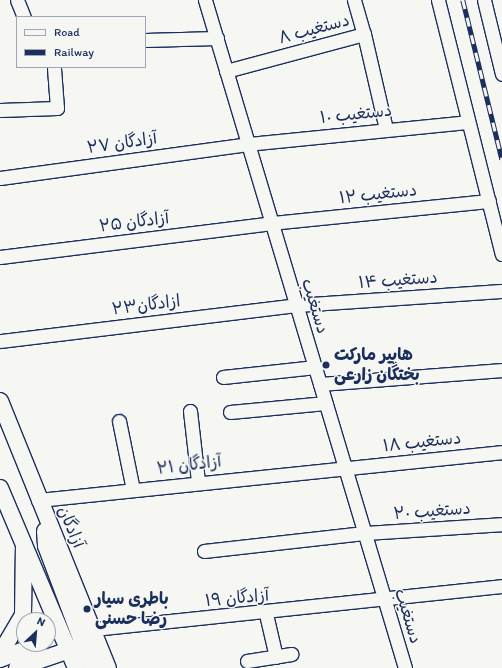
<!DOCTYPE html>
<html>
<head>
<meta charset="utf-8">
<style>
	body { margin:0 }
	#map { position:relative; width:502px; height:668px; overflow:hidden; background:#f6f6f2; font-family:Itim,"Playpen Sans Arabic",sans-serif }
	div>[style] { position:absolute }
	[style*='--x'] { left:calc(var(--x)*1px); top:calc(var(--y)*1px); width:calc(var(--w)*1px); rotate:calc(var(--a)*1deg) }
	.roads { filter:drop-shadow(1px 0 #1b2f5e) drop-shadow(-1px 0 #1b2f5e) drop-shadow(0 1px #1b2f5e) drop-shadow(0 -1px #1b2f5e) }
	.minor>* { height:13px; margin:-6.5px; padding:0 6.5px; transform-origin:6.5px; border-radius:6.5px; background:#f6f6f2 }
	.major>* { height:16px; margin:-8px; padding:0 8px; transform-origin:8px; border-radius:8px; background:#f6f6f2 }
	.rail>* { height:4.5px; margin-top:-2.25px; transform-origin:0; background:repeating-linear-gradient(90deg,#f6f6f2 0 9px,#1b2f5e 0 18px); box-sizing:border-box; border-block:1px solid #1b2f5e }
	.dots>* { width:11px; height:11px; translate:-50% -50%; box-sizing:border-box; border:2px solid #f6f6f2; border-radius:50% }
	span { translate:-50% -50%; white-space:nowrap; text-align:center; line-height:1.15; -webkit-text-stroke:3px #f6f6f2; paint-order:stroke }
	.street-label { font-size:17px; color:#1b2f5e }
	.poi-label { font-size:17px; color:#1b2f5e; font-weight:700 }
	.left { translate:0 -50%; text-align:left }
	.legend { position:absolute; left:16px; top:16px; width:130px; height:52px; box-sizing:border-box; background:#f6f6f2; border:1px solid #9ea6b7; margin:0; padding:5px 7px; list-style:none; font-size:12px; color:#1b2f5e }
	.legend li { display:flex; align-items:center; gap:8px; height:20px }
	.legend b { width:20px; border:1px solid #9ea6b7 }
	.north { position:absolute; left:16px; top:612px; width:40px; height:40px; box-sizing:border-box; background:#f6f6f2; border:1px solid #9ea6b7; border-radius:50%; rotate:26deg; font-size:11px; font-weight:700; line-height:16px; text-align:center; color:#1b2f5e }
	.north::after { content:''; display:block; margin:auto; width:14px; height:18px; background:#1b2f5e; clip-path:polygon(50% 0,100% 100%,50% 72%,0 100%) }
</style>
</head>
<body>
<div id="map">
	<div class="roads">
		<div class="minor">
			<i style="--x:17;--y:0;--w:18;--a:68"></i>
			<i style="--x:205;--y:0;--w:697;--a:73.33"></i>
			<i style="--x:354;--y:0;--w:35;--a:74"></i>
			<i style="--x:438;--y:0;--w:262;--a:75.9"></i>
			<i style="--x:484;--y:0;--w:76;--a:76.3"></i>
			<i style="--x:145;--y:40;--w:72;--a:-1.6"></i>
			<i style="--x:226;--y:71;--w:143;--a:-15"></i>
			<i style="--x:364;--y:34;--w:98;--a:77"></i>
			<i style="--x:0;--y:110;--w:57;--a:-2"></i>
			<i style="--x:57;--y:108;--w:40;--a:-94.3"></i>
			<i style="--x:0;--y:178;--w:250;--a:-7.8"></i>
			<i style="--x:248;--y:144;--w:221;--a:-5.7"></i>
			<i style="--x:0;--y:257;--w:274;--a:-7.1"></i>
			<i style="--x:272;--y:223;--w:218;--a:-5.8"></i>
			<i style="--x:0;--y:341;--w:298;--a:-6.9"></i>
			<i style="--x:296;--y:305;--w:206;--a:-3.9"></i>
			<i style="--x:223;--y:377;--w:93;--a:-6.2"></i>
			<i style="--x:320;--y:384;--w:183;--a:-4.4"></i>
			<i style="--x:190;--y:411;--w:70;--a:83.5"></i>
			<i style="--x:230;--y:412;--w:96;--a:-5.4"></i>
			<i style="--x:119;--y:421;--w:70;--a:78.5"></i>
			<i style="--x:38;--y:500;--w:466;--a:-5.9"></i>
			<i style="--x:204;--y:551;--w:161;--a:-6.4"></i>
			<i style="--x:364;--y:533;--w:138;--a:-3.7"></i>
			<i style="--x:266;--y:614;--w:44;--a:76.9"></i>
			<i style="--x:93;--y:629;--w:411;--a:-6"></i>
			<i style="--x:247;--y:661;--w:45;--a:-9"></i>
		</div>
		<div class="major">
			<i style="--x:0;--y:401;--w:288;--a:68"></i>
			<i style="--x:0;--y:488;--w:195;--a:67.1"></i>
			<i style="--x:45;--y:531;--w:15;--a:86"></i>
			<i style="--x:46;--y:546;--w:130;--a:69.3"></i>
			<i style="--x:0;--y:654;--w:45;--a:-59.5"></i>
			<i style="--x:23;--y:615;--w:70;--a:-89.2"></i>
			<i style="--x:0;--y:659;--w:43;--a:-20.6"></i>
			<i style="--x:17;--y:668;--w:65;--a:-19"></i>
		</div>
	</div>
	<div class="rail">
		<i style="--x:463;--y:0;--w:164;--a:76.2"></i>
	</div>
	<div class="dots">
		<i style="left:326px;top:365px;background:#1b2f5e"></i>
		<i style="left:87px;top:609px;background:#1b2f5e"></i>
	</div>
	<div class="street-label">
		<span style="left:314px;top:29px;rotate:-15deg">دستغیب ۸</span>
		<span style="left:356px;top:114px;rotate:-6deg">دستغیب ۱۰</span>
		<span style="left:122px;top:143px;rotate:-8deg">۲۷ آزادگان</span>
		<span style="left:378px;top:194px;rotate:-6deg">دستغیب ۱۲</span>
		<span style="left:134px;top:222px;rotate:-7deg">۲۵ آزادگان</span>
		<span style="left:398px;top:280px;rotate:-4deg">دستغیب ۱۴</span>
		<span style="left:146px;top:305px;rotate:-7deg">۲۳ازادگان</span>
		<span style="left:315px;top:306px;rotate:73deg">دستغیب</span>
		<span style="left:422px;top:442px;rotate:-6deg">دستغیب ۱۸</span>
		<span style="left:189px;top:465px;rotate:-7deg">۲۱ آزادگان</span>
		<span style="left:432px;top:511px;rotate:-4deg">دستغیب ۲۰</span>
		<span style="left:71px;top:527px;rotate:67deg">آزادگان</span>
		<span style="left:237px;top:598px;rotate:-5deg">۱۹ آزادگان</span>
		<span style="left:408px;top:616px;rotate:73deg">دستغیب</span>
	</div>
	<div class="poi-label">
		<span class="left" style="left:334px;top:365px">هاپیر مارکت<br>بختگان زارعی</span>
		<span class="left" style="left:95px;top:609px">باطری سیار<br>رضا حسنی</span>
	</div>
	<ul class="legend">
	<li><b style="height:5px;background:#f6f6f2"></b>Road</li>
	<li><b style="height:5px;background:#1b2f5e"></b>Railway</li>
	</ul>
	<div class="north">N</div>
</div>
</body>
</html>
